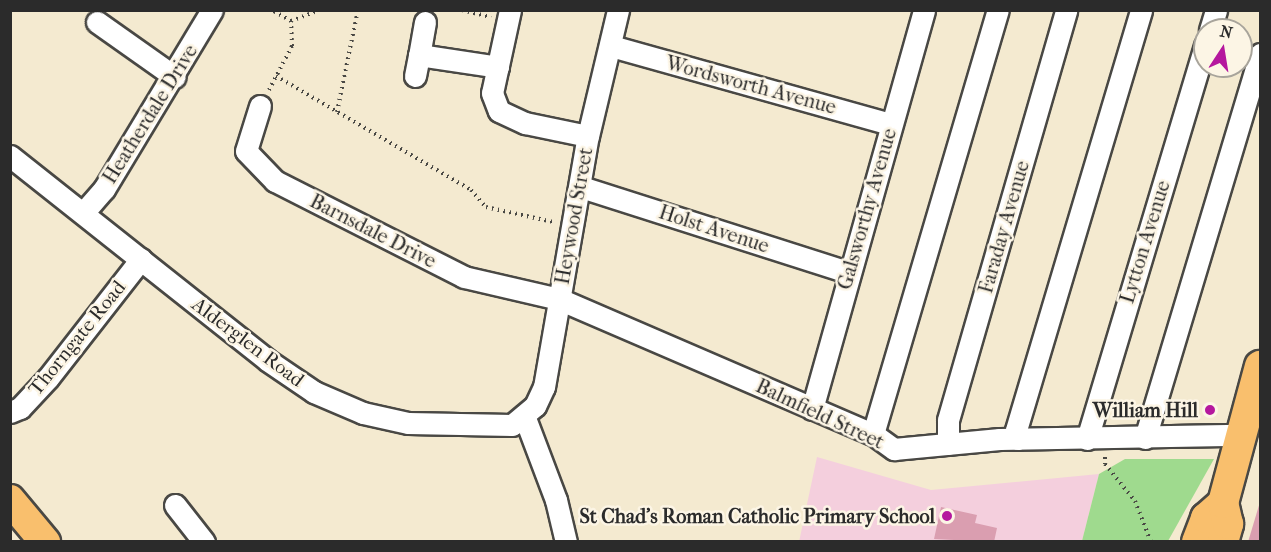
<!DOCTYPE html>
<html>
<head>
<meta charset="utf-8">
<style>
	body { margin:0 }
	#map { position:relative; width:1271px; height:552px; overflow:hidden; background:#f4ead0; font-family:"IM FELL French Canon",serif }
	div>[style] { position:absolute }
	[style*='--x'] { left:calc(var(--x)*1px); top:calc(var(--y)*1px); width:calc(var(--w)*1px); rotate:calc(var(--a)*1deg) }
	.built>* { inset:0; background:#f4cfdd }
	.green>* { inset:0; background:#9fda8e }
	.building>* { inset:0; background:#da9eb0 }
	.path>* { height:4px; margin-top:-2px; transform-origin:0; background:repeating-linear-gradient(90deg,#494844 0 1.5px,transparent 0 6px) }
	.roads { filter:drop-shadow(2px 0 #494844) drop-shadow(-2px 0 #494844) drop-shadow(0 2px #494844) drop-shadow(0 -2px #494844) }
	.minor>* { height:21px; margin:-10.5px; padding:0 10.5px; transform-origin:10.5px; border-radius:10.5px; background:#fff }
	.highway>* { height:30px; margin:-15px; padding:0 15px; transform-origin:15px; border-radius:15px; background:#f9bf6d }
	.dots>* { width:16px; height:16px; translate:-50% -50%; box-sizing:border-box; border:3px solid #fcf5e5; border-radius:50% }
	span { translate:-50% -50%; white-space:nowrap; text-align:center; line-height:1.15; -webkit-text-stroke:5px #fcf5e5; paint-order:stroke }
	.street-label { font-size:20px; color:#2b2b2b }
	.poi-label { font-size:20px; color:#2b2b2b; font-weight:700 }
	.right { translate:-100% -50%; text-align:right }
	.frame { position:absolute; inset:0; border:12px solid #2b2b2b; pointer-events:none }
	.north { position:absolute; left:1193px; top:18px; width:60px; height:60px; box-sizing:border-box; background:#fcf5e5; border:2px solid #a8a49b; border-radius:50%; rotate:12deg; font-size:16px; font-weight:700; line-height:24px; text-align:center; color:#2b2b2b }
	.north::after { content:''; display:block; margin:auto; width:21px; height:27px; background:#b5179e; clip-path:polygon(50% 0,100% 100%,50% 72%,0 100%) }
</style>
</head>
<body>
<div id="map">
	<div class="built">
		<i style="clip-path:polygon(817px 457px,931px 490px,1099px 474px,1082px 541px,799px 542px)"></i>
	</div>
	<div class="green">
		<i style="clip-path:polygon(1125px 459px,1214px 459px,1168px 541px,1082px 541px,1099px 474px)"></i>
	</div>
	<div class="building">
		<i style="clip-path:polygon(1260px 502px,1260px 542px,1248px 542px)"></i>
		<i style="clip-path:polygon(941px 507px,977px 515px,975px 523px,997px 528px,994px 542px,934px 539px)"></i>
	</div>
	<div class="path">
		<i style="--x:462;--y:10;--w:30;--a:14"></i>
		<i style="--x:291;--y:21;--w:31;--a:-21"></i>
		<i style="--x:276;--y:76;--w:226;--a:30.3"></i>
		<i style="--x:471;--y:190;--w:23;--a:49"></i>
		<i style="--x:486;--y:207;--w:69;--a:12.6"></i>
		<i style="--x:269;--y:90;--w:50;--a:-62.4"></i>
		<i style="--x:292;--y:46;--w:25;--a:-92"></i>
		<i style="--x:291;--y:21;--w:22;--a:-150"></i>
		<i style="--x:337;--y:112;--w:104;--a:-78.4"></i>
		<i style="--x:1105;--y:457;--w:7;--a:90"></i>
		<i style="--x:1105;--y:464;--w:48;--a:51"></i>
		<i style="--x:1135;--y:501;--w:44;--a:68.7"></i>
	</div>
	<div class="roads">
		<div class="minor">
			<i style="--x:510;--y:10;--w:85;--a:102.2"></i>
			<i style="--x:492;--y:93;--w:19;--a:69"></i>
			<i style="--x:499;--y:111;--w:29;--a:25"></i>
			<i style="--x:525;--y:123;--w:64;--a:11.7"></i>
			<i style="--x:97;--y:22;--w:95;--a:35.2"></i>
			<i style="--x:425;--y:22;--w:34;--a:100"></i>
			<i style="--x:419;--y:55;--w:80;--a:8.6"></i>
			<i style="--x:1210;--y:30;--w:21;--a:-73"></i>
			<i style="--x:611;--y:46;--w:291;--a:15.6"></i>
			<i style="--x:415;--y:76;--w:21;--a:-79"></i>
			<i style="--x:260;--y:106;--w:47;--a:107.3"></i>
			<i style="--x:246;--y:151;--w:42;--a:46"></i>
			<i style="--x:275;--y:181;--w:212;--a:26.9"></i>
			<i style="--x:464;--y:277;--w:98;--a:13"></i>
			<i style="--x:559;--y:299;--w:342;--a:23.3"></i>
			<i style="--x:873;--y:434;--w:26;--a:36"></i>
			<i style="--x:894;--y:449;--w:106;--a:-5.4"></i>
			<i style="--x:1000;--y:439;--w:241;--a:-1"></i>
			<i style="--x:10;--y:156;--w:328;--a:38.4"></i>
			<i style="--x:267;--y:360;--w:57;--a:34.2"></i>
			<i style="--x:314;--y:392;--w:53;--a:23.2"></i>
			<i style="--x:363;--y:413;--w:46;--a:12.5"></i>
			<i style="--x:408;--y:423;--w:104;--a:1.1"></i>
			<i style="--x:512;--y:425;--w:30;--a:-40"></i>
			<i style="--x:535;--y:406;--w:21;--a:-65"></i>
			<i style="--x:544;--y:387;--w:255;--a:-80.1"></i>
			<i style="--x:588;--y:136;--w:130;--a:-76.6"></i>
			<i style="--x:581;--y:187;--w:280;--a:17.7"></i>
			<i style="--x:83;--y:213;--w:32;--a:-49"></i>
			<i style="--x:104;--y:189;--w:209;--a:-58.9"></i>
			<i style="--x:812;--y:409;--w:414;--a:-74.3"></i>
			<i style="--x:10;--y:412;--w:11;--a:-22"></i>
			<i style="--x:20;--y:408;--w:41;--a:-47"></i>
			<i style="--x:48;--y:378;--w:151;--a:-52"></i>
			<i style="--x:525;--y:418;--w:88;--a:69.3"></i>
			<i style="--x:556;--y:500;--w:43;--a:76.6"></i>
			<i style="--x:873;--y:434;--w:442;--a:-73.6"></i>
			<i style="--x:1145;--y:438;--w:401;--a:-73.3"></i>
			<i style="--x:1018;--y:439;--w:9;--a:-103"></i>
			<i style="--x:1016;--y:430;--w:438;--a:-73.4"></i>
			<i style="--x:1087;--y:439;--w:411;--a:-73.3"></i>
			<i style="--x:948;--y:444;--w:24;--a:-90"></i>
			<i style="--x:948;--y:420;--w:427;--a:-73.9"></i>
			<i style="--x:175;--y:505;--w:47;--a:51.9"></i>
		</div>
		<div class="highway">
			<i style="--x:10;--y:500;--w:55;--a:50.2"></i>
			<i style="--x:1197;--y:542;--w:26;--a:-69"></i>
			<i style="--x:1206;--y:518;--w:23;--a:-41"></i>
			<i style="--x:1223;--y:542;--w:19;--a:-74"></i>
			<i style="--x:1228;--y:524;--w:22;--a:-103"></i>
			<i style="--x:1223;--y:503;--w:142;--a:-74.9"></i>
		</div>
	</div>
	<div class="dots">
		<i style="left:1210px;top:410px;background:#b5179e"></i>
		<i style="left:947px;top:516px;background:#b5179e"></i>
	</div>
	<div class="street-label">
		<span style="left:751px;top:85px;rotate:15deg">Wordsworth Avenue</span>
		<span style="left:150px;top:114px;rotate:-58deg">Heatherdale Drive</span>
		<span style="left:867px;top:209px;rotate:-74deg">Galsworthy Avenue</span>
		<span style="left:574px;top:216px;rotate:-80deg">Heywood Street</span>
		<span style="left:1004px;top:227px;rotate:-74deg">Faraday Avenue</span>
		<span style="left:714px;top:229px;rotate:18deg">Holst Avenue</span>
		<span style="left:373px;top:231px;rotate:27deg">Barnsdale Drive</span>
		<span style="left:1145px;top:242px;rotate:-73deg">Lytton Avenue</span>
		<span style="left:77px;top:338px;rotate:-51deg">Thorngate Road</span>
		<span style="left:248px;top:342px;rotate:37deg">Alderglen Road</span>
		<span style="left:820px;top:414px;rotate:25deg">Balmfield Street</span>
	</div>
	<div class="poi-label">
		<span class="right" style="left:1198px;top:410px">William Hill</span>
		<span class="right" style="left:935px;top:516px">St Chad's Roman Catholic Primary School</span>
	</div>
	<div class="frame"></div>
	<div class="north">N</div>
</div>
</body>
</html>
